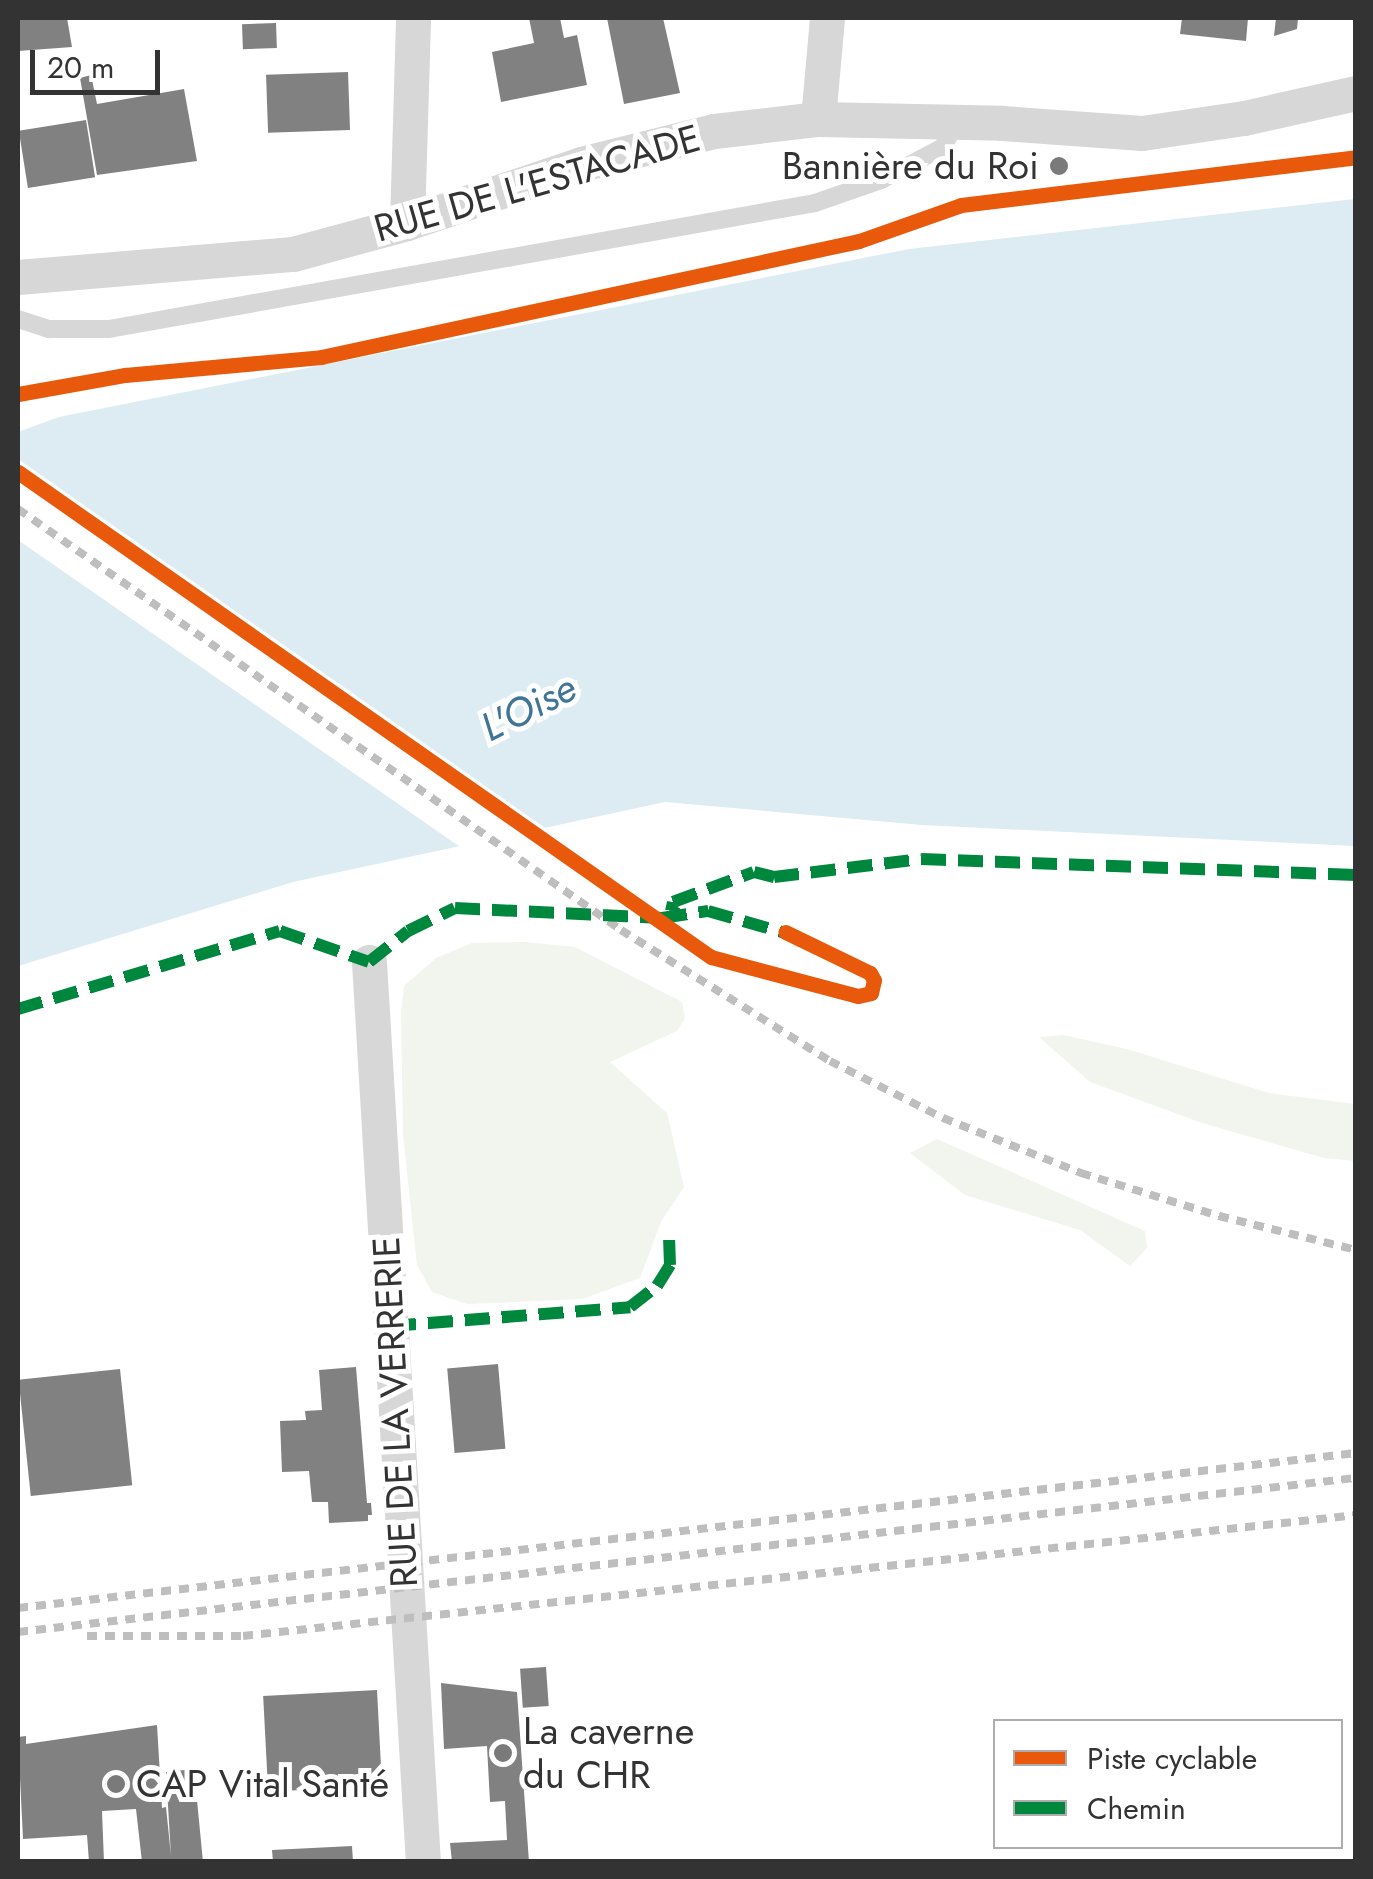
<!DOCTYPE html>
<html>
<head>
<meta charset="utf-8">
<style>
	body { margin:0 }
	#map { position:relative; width:1373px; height:1879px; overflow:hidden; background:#fff; font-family:Jost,sans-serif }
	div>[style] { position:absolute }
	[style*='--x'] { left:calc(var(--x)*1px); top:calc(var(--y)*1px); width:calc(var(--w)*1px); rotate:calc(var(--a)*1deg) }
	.green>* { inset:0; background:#f1f5ed }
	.water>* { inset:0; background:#ddebf3 }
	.pier>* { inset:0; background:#fff }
	.building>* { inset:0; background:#818181; transform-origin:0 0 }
	.lane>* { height:18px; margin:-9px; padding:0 9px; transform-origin:9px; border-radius:9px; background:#d7d7d7 }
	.street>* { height:35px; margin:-17.5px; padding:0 17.5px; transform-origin:17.5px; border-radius:17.5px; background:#d7d7d7 }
	.rail>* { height:8px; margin-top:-4px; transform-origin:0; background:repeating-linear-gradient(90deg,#bebebe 0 10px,transparent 0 18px) }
	.quiet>* { height:12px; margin-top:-6px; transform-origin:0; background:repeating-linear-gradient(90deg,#00873e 0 25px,transparent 0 37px) }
	.cycleway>* { height:15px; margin:-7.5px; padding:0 7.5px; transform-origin:7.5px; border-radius:7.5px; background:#e8590c }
	.dots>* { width:28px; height:28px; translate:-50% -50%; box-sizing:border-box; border:5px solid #fff; border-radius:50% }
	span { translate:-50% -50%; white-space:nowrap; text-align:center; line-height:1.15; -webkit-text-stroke:10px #fff; paint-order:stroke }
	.poi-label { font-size:38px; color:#333 }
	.right { translate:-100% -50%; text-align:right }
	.left { translate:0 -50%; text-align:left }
	.street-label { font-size:38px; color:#333 }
	.water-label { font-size:40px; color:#3f7597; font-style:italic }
	.frame { position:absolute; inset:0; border:20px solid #333; pointer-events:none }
	.legend { position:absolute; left:993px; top:1719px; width:350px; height:130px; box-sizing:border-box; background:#fff; border:2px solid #adadad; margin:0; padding:12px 18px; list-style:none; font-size:30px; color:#333 }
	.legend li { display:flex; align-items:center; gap:20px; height:50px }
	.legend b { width:50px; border:2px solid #adadad }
	.scale { position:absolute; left:30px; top:50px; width:130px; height:45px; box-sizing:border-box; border:5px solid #333; border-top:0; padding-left:12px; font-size:30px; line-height:35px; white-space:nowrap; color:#333; -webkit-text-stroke:8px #fff; paint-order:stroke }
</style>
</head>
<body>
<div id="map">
	<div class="green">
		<i style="clip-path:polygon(525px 942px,575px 947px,682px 1002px,685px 1018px,677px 1031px,610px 1062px,667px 1113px,684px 1187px,661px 1222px,640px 1278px,582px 1299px,467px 1304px,432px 1292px,417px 1265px,403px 1135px,401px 1012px,404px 986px,436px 958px,472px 943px)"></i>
		<i style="clip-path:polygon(1063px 1035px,1127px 1049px,1269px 1093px,1355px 1104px,1355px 1161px,1324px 1158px,1202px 1123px,1090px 1082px,1039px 1037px)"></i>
		<i style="clip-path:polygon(937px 1139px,1145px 1231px,1147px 1248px,1130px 1266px,1080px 1230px,965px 1195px,910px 1153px)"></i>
	</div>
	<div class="water">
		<i style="clip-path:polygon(1355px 199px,1355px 846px,922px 825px,665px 802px,293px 882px,18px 966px,18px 432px,59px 417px,909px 249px)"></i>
	</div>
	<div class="pier">
		<i style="clip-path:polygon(18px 459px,551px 832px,466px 851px,18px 540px)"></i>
	</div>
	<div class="building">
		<i style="clip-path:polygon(18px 18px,67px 18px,72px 47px,18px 51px)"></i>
		<i style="clip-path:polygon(529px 18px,560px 18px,564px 38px,577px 35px,587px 85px,501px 102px,492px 52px,534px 43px)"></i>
		<i style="clip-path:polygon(607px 18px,663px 18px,680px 93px,624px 104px)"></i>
		<i style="clip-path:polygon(1182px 18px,1248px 18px,1246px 41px,1180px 34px)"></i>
		<i style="clip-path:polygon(1276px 18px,1298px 18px,1297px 29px,1274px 36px)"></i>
		<i style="left:276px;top:23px;width:25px;height:34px;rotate:88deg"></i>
		<i style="left:348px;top:72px;width:58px;height:82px;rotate:88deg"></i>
		<i style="clip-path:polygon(91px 75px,97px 104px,184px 89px,197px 161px,97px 175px,80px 78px)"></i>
		<i style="left:86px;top:120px;width:58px;height:68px;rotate:81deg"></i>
		<i style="left:498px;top:1364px;width:85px;height:51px;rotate:85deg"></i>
		<i style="clip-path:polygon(356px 1367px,367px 1503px,371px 1503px,372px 1515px,368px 1515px,368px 1521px,329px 1523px,328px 1502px,312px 1502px,309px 1471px,282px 1472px,280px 1421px,306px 1420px,305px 1411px,322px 1410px,319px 1370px)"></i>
		<i style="left:120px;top:1369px;width:117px;height:102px;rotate:84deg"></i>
		<i style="left:546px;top:1667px;width:39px;height:26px;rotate:86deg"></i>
		<i style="clip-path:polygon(441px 1683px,517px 1692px,529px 1862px,452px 1862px,450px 1843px,507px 1840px,505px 1801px,490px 1802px,487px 1746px,444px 1749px)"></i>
		<i style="left:377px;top:1690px;width:96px;height:114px;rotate:87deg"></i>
		<i style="clip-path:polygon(157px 1725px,162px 1808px,166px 1807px,171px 1856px,166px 1772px,194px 1769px,203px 1862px,142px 1862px,136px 1809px,102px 1811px,104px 1862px,89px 1862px,87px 1835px,23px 1839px,18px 1737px,26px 1736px,26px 1744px)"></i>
		<i style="clip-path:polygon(352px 1846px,353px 1862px,273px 1862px,272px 1850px)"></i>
	</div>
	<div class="lane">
		<i style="--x:18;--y:319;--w:33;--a:18"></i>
		<i style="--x:49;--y:329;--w:60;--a:0"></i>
		<i style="--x:109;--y:329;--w:717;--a:-10.12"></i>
		<i style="--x:815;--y:203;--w:70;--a:-19.2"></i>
		<i style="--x:881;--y:180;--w:70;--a:-28"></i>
		<i style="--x:943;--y:147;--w:27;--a:-62"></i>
	</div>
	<div class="street">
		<i style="--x:818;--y:119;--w:101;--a:-84.9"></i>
		<i style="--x:407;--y:223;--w:205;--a:-88.3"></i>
		<i style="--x:18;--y:277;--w:276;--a:-4.8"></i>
		<i style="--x:293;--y:254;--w:118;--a:-15.2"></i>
		<i style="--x:407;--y:223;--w:184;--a:-18.7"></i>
		<i style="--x:581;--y:164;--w:137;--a:-13.9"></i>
		<i style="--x:714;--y:131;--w:105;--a:-6.6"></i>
		<i style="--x:818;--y:119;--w:184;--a:1.2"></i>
		<i style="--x:1002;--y:123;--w:140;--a:4.1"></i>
		<i style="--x:1142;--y:133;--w:103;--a:-8.4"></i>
		<i style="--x:1244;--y:118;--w:115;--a:-12.6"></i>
		<i style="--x:369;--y:962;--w:902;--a:86.57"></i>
	</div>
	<div class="rail">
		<i style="--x:18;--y:509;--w:735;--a:34.92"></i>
		<i style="--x:621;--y:930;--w:247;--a:32.1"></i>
		<i style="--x:830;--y:1061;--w:127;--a:26.8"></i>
		<i style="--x:943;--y:1118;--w:149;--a:21.7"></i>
		<i style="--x:1081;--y:1173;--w:145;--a:17.3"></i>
		<i style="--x:1219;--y:1216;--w:141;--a:13.9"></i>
		<i style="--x:18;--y:1608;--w:1347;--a:-6.61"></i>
		<i style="--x:18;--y:1632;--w:1347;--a:-6.57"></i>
		<i style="--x:87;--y:1636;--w:156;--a:0"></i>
		<i style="--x:243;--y:1636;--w:1120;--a:-6.2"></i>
	</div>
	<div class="quiet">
		<i style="--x:678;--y:914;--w:8;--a:-157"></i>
		<i style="--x:671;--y:911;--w:9;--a:-77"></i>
		<i style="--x:673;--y:902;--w:86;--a:-20.3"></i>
		<i style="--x:754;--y:872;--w:21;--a:14"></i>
		<i style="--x:774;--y:877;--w:148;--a:-7"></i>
		<i style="--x:921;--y:859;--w:435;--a:2.1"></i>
		<i style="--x:18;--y:1009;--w:273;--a:-16.6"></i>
		<i style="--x:280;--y:931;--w:94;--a:19.2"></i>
		<i style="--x:369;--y:962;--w:50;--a:-38.5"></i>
		<i style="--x:408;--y:931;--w:52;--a:-26.1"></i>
		<i style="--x:455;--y:908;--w:207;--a:2.8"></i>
		<i style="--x:662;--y:918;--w:47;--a:-8.7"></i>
		<i style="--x:708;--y:911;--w:87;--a:15.9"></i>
		<i style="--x:391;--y:1326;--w:240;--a:-4.5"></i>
		<i style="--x:630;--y:1307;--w:34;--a:-38"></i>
		<i style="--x:657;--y:1286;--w:25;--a:-58"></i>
		<i style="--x:670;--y:1265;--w:26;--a:-92"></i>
	</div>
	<div class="cycleway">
		<i style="--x:18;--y:394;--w:109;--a:-10.1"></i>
		<i style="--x:125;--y:375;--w:197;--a:-5.2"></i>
		<i style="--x:321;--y:357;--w:550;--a:-12.17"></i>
		<i style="--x:859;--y:241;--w:108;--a:-19.4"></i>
		<i style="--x:961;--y:205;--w:398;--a:-6.9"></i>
		<i style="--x:18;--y:472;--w:846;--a:34.99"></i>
		<i style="--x:711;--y:957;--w:152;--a:14.9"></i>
		<i style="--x:858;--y:996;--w:13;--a:-13"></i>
		<i style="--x:871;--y:993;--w:13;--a:-77"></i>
		<i style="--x:874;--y:980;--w:8;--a:-120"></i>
		<i style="--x:870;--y:973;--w:94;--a:-154.2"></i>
	</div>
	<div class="dots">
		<i style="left:1059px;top:166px;background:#7a7a7a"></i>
		<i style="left:503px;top:1753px;background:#7a7a7a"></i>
		<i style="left:116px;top:1784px;background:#7a7a7a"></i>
	</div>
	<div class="poi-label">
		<span class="right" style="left:1039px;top:166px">Bannière du Roi</span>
		<span class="left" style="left:523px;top:1753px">La caverne<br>du CHR</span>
		<span class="left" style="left:136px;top:1784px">CAP Vital Santé</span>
	</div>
	<div class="street-label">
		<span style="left:537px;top:183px;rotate:-16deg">RUE DE L'ESTACADE</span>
		<span style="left:395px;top:1412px;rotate:-93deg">RUE DE LA VERRERIE</span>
	</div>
	<div class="water-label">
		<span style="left:528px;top:707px;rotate:-27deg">L'Oise</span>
	</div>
	<div class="frame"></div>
	<ul class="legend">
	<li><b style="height:12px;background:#e8590c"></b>Piste cyclable</li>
	<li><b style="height:12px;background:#00873e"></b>Chemin</li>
	</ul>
	<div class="scale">20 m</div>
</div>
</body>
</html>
